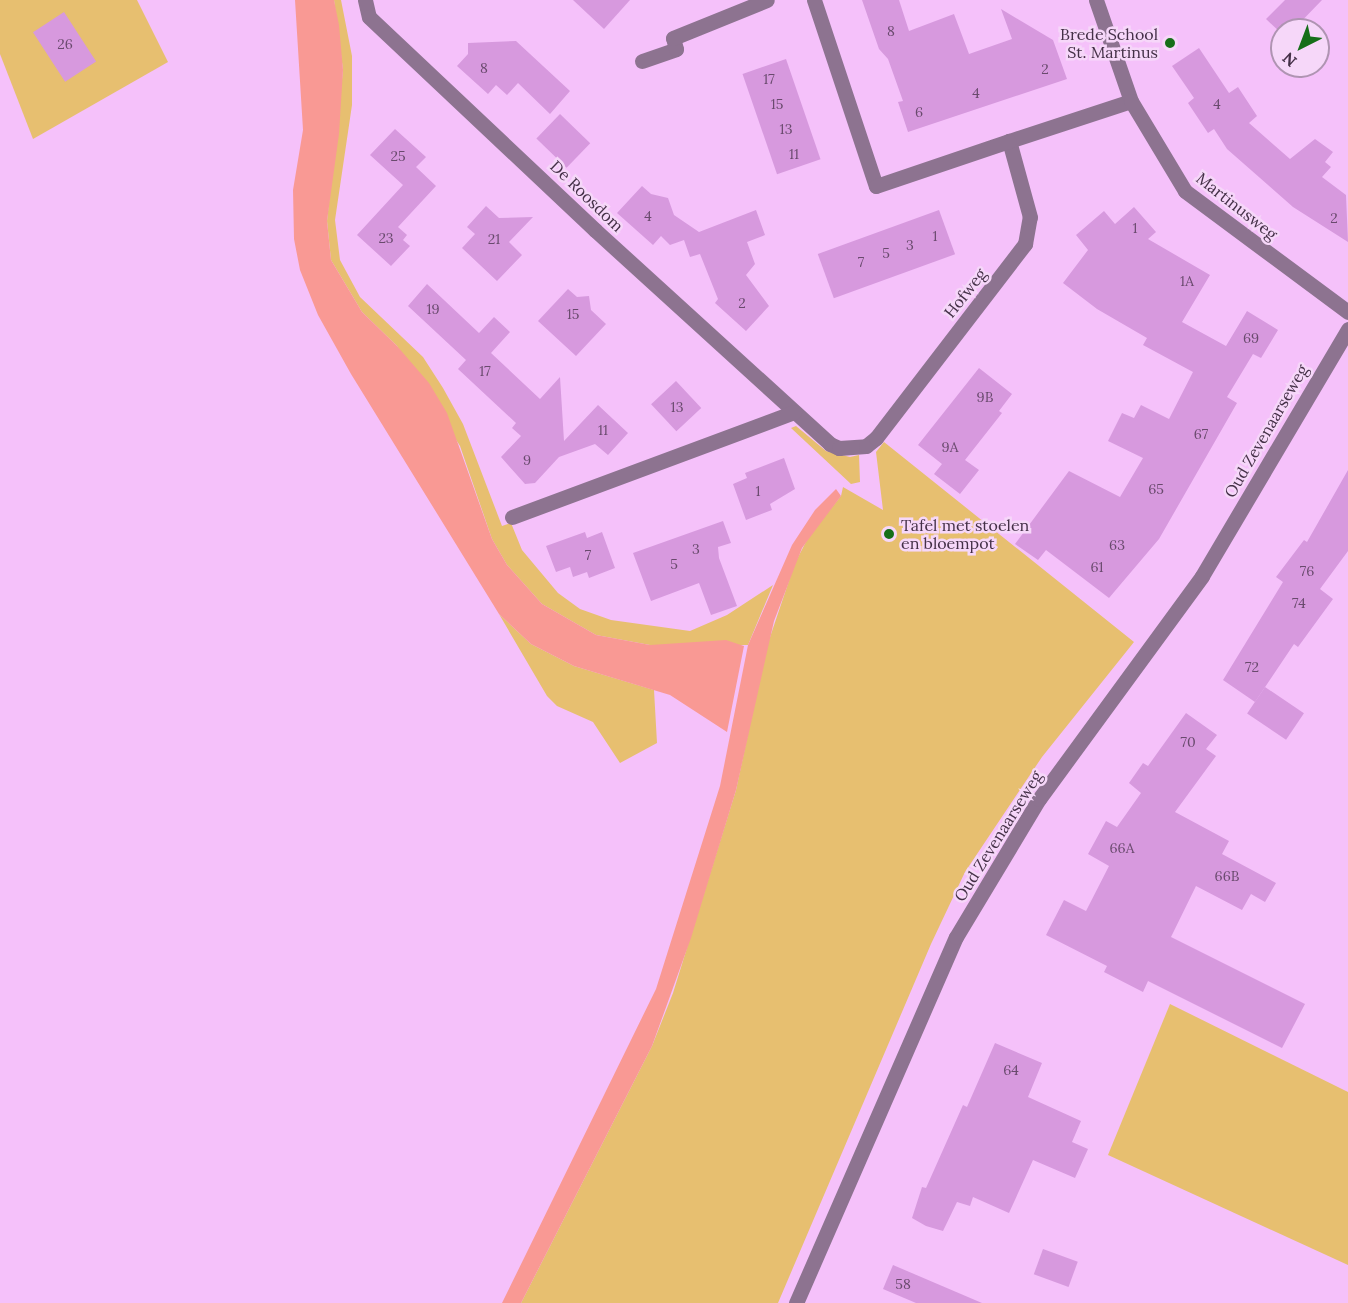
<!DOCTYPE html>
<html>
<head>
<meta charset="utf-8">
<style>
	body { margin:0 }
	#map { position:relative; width:1348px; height:1303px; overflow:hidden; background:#f5c1fa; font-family:Lora,serif }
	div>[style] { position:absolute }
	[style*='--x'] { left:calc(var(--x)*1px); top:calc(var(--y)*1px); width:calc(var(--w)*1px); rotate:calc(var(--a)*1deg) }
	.green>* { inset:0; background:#e7bf70 }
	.water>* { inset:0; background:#f99994 }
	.building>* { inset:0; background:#d799de; transform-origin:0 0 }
	.minor>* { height:15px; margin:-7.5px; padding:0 7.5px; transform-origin:7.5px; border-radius:7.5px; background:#8d7390 }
	.dots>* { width:16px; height:16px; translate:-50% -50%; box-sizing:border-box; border:3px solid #f6d7f9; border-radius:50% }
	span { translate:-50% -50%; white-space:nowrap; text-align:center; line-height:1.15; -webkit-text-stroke:5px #f6d7f9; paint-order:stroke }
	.number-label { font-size:14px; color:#694a6d }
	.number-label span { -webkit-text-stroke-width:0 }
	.poi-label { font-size:16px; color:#443047 }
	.right { translate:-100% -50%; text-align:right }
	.left { translate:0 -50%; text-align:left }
	.street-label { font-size:16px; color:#443047 }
	.north { position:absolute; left:1270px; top:18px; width:60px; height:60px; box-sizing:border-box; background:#f6d7f9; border:2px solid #af94b2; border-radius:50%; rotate:222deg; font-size:16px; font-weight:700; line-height:24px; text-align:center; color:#443047 }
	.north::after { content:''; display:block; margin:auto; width:21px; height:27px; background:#166f19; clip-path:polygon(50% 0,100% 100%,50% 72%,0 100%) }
</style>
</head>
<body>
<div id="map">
	<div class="green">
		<i style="clip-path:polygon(0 0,137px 0,168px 62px,33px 139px,0 54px)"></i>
		<i style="clip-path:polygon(334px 0,341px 0,352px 56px,352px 105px,335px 220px,340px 260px,360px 297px,423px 357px,443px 388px,463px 424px,502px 526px,511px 523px,522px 550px,558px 593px,580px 609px,611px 620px,690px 631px,727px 615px,773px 585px,748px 645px,650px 645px,596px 635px,542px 604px,507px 565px,492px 539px,460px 446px,397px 346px,362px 312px,331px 260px,327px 221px,343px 70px)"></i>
		<i style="clip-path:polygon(796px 426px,826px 451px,850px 457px,859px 455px,860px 482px,851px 484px,791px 428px)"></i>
		<i style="clip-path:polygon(884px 442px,1134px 642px,1042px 757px,965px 872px,931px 944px,778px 1303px,521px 1303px,652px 1046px,673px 993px,736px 790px,766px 649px,795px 563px,810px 534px,841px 496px,843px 487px,883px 510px,876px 452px)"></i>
		<i style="clip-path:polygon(499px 614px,531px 644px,574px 666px,654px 690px,657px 743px,620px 763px,593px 722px,557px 706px,547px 696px)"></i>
		<i style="clip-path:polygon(1170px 1004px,1348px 1092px,1348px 1265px,1108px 1155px)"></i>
	</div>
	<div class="water">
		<i style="clip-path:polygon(295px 0,334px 0,339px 25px,343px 70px,339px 134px,327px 221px,331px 260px,362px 312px,397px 346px,429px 383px,447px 413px,492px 539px,507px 565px,542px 604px,596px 635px,650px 645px,726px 640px,744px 646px,727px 732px,670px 695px,574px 666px,531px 644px,499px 614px,351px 374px,318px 315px,300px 270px,294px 239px,293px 190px,303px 130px)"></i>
		<i style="clip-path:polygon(836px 489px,841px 496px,802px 548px,774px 621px,736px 790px,691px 938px,652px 1046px,521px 1303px,502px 1303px,656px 989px,720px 786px,748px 645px,792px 545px,815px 510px)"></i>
	</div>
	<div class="building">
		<i style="clip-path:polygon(573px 0,630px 0,604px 29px)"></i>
		<i style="clip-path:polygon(862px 0,899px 0,909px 31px,954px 14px,969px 54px,1012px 39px,1001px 9px,1053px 40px,1067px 79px,908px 132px,898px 102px,903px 101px,888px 59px,879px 49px)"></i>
		<i style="clip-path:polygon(1285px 0,1322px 0,1293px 30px,1282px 30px,1282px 34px,1266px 19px)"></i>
		<i style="left:64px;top:12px;width:59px;height:37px;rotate:57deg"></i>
		<i style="clip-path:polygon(516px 41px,570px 91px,550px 114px,518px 83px,507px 95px,496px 85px,488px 94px,457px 66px,468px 54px,468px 43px)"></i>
		<i style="clip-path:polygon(1199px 48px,1229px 93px,1238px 87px,1257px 116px,1249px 123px,1290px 159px,1315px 139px,1333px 152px,1325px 162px,1331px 167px,1322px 177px,1346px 195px,1348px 242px,1293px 207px,1227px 149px,1214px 129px,1208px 133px,1188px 103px,1194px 98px,1172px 66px)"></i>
		<i style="left:786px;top:59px;width:106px;height:46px;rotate:71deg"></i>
		<i style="left:560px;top:114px;width:42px;height:34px;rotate:44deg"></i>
		<i style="clip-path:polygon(395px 129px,426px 157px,416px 167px,436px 186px,398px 227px,407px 235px,403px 240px,410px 246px,391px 266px,357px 235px,403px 185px,370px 155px)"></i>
		<i style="clip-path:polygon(642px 186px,651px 194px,668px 198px,674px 215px,699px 232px,756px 210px,765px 235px,747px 242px,755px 264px,746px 275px,769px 306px,746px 331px,715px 303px,718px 299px,700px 254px,690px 257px,684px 240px,670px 245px,661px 236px,653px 245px,617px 213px)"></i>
		<i style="clip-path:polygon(486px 206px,499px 218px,533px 217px,509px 242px,522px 255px,497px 281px,462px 248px,475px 234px,467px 227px)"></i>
		<i style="clip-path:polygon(1134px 207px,1156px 232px,1148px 239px,1210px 275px,1182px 322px,1226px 346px,1247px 311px,1278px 330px,1261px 358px,1253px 354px,1227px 397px,1237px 403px,1159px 539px,1109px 598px,1046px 550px,1038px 560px,1015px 544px,1069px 471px,1120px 497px,1143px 458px,1108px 441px,1122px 413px,1134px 418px,1141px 405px,1169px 419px,1193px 372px,1143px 345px,1147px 338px,1097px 309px,1063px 283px,1088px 250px,1076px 235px,1104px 211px,1115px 224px)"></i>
		<i style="left:939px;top:210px;width:47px;height:129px;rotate:70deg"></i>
		<i style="clip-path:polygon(427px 284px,479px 333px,494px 317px,510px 332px,491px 353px,540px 399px,560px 377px,564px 441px,598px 405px,628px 433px,608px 455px,595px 444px,559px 457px,535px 483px,525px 484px,501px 457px,521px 436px,512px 428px,516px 423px,458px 369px,466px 360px,408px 306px)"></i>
		<i style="clip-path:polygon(568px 289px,577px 297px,589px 296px,591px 310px,606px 324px,576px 356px,538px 321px)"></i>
		<i style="clip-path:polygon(979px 368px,1012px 394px,999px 411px,1002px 413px,965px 460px,979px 470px,960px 494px,934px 474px,942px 464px,918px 445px)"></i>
		<i style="left:676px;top:381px;width:37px;height:34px;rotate:47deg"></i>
		<i style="clip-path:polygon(784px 458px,795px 489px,770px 504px,772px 510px,746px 520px,733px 484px,747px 478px,745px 473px)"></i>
		<i style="clip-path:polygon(1348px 470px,1348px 551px,1320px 589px,1333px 599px,1298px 647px,1294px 644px,1255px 702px,1223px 680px,1283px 582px,1276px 577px,1304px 540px,1307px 542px)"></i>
		<i style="clip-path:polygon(723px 521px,731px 543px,718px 547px,719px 558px,737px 606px,711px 615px,699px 583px,651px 601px,633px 553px)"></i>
		<i style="clip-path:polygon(585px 532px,587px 538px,602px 532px,615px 568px,589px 578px,587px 572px,573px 577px,570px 567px,556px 572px,546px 546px)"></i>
		<i style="left:1265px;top:687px;width:47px;height:32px;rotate:34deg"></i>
		<i style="clip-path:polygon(1186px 713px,1217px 735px,1206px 749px,1216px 756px,1175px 812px,1229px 841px,1222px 854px,1276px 883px,1265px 902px,1251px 894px,1242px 910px,1196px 886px,1171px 937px,1305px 1004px,1282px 1048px,1148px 981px,1143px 992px,1104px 972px,1107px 966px,1046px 935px,1064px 900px,1086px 911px,1109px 866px,1088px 854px,1106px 821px,1117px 827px,1141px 793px,1129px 783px,1143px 763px,1148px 766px)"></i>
		<i style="clip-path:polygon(995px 1043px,1042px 1063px,1028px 1097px,1081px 1121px,1072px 1142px,1088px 1149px,1075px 1178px,1033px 1160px,1009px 1213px,973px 1197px,970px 1206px,957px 1202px,943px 1231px,926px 1226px,912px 1218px,922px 1187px,926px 1188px,963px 1105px,967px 1107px)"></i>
		<i style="left:1043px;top:1249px;width:37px;height:27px;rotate:20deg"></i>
		<i style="clip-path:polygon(893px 1265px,982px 1303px,916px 1303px,883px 1289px)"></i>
	</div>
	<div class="minor">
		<i style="--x:365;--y:0;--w:17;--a:77"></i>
		<i style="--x:369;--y:17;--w:311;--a:43.3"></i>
		<i style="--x:595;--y:230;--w:318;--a:42.3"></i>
		<i style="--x:830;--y:444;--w:10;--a:24"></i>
		<i style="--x:839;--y:448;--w:27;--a:-4"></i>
		<i style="--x:866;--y:446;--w:13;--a:-39"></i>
		<i style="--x:876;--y:438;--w:245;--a:-52.5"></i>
		<i style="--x:1025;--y:244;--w:27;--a:-80"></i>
		<i style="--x:1030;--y:217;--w:79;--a:-105.4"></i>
		<i style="--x:1009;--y:141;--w:128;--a:-18.2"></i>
		<i style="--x:814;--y:0;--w:196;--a:71.6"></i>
		<i style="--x:876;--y:186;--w:140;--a:-18.7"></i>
		<i style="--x:1096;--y:0;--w:107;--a:70.9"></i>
		<i style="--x:1131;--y:101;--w:105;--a:59"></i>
		<i style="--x:1185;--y:191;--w:203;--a:36.6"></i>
		<i style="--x:642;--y:61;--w:36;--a:-19"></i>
		<i style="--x:676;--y:49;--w:11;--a:-105"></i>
		<i style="--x:673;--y:38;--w:101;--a:-22"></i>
		<i style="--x:512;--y:517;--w:301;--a:-20.4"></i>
		<i style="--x:796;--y:1303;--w:399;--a:-66.4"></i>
		<i style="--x:956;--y:937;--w:161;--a:-59"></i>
		<i style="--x:1039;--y:799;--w:276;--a:-53.8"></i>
		<i style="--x:1202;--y:576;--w:287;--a:-59.4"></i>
	</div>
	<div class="dots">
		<i style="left:1170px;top:43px;background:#166f19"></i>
		<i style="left:889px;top:534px;background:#166f19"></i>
	</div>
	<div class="number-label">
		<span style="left:891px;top:31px">8</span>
		<span style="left:65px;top:44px">26</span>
		<span style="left:484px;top:68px">8</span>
		<span style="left:1045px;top:69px">2</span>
		<span style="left:769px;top:79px">17</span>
		<span style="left:976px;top:93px">4</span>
		<span style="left:777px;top:104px">15</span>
		<span style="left:1217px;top:104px">4</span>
		<span style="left:919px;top:112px">6</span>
		<span style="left:786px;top:129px">13</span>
		<span style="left:794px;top:154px">11</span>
		<span style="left:398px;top:156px">25</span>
		<span style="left:648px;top:216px">4</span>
		<span style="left:1334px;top:218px">2</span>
		<span style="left:1135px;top:228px">1</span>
		<span style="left:935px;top:236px">1</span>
		<span style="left:386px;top:238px">23</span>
		<span style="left:494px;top:239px">21</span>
		<span style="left:910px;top:245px">3</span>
		<span style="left:886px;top:253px">5</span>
		<span style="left:861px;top:262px">7</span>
		<span style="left:1187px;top:281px">1A</span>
		<span style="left:742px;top:303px">2</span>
		<span style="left:433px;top:309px">19</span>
		<span style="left:573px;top:314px">15</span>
		<span style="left:1251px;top:338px">69</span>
		<span style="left:485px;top:371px">17</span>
		<span style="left:985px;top:397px">9B</span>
		<span style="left:677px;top:407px">13</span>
		<span style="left:603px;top:430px">11</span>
		<span style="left:1201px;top:434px">67</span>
		<span style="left:950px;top:447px">9A</span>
		<span style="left:527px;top:460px">9</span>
		<span style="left:1156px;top:489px">65</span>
		<span style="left:758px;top:491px">1</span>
		<span style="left:1117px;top:545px">63</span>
		<span style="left:696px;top:549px">3</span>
		<span style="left:588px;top:555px">7</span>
		<span style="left:674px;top:564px">5</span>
		<span style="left:1097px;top:567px">61</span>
		<span style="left:1307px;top:571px">76</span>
		<span style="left:1299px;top:603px">74</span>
		<span style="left:1252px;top:667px">72</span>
		<span style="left:1188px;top:742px">70</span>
		<span style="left:1122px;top:848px">66A</span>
		<span style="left:1227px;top:876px">66B</span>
		<span style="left:1011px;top:1070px">64</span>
		<span style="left:903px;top:1284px">58</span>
	</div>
	<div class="poi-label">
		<span class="right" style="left:1158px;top:43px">Brede School<br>St. Martinus</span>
		<span class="left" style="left:901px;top:534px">Tafel met stoelen<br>en bloempot</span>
	</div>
	<div class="street-label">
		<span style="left:587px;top:196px;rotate:44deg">De Roosdom</span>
		<span style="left:1237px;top:206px;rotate:38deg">Martinusweg</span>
		<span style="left:965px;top:293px;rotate:-52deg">Hofweg</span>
		<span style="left:1266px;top:431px;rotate:-60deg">Oud Zevenaarseweg</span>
		<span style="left:998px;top:836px;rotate:-58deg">Oud Zevenaarseweg</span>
	</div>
	<div class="north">N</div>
</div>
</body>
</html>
